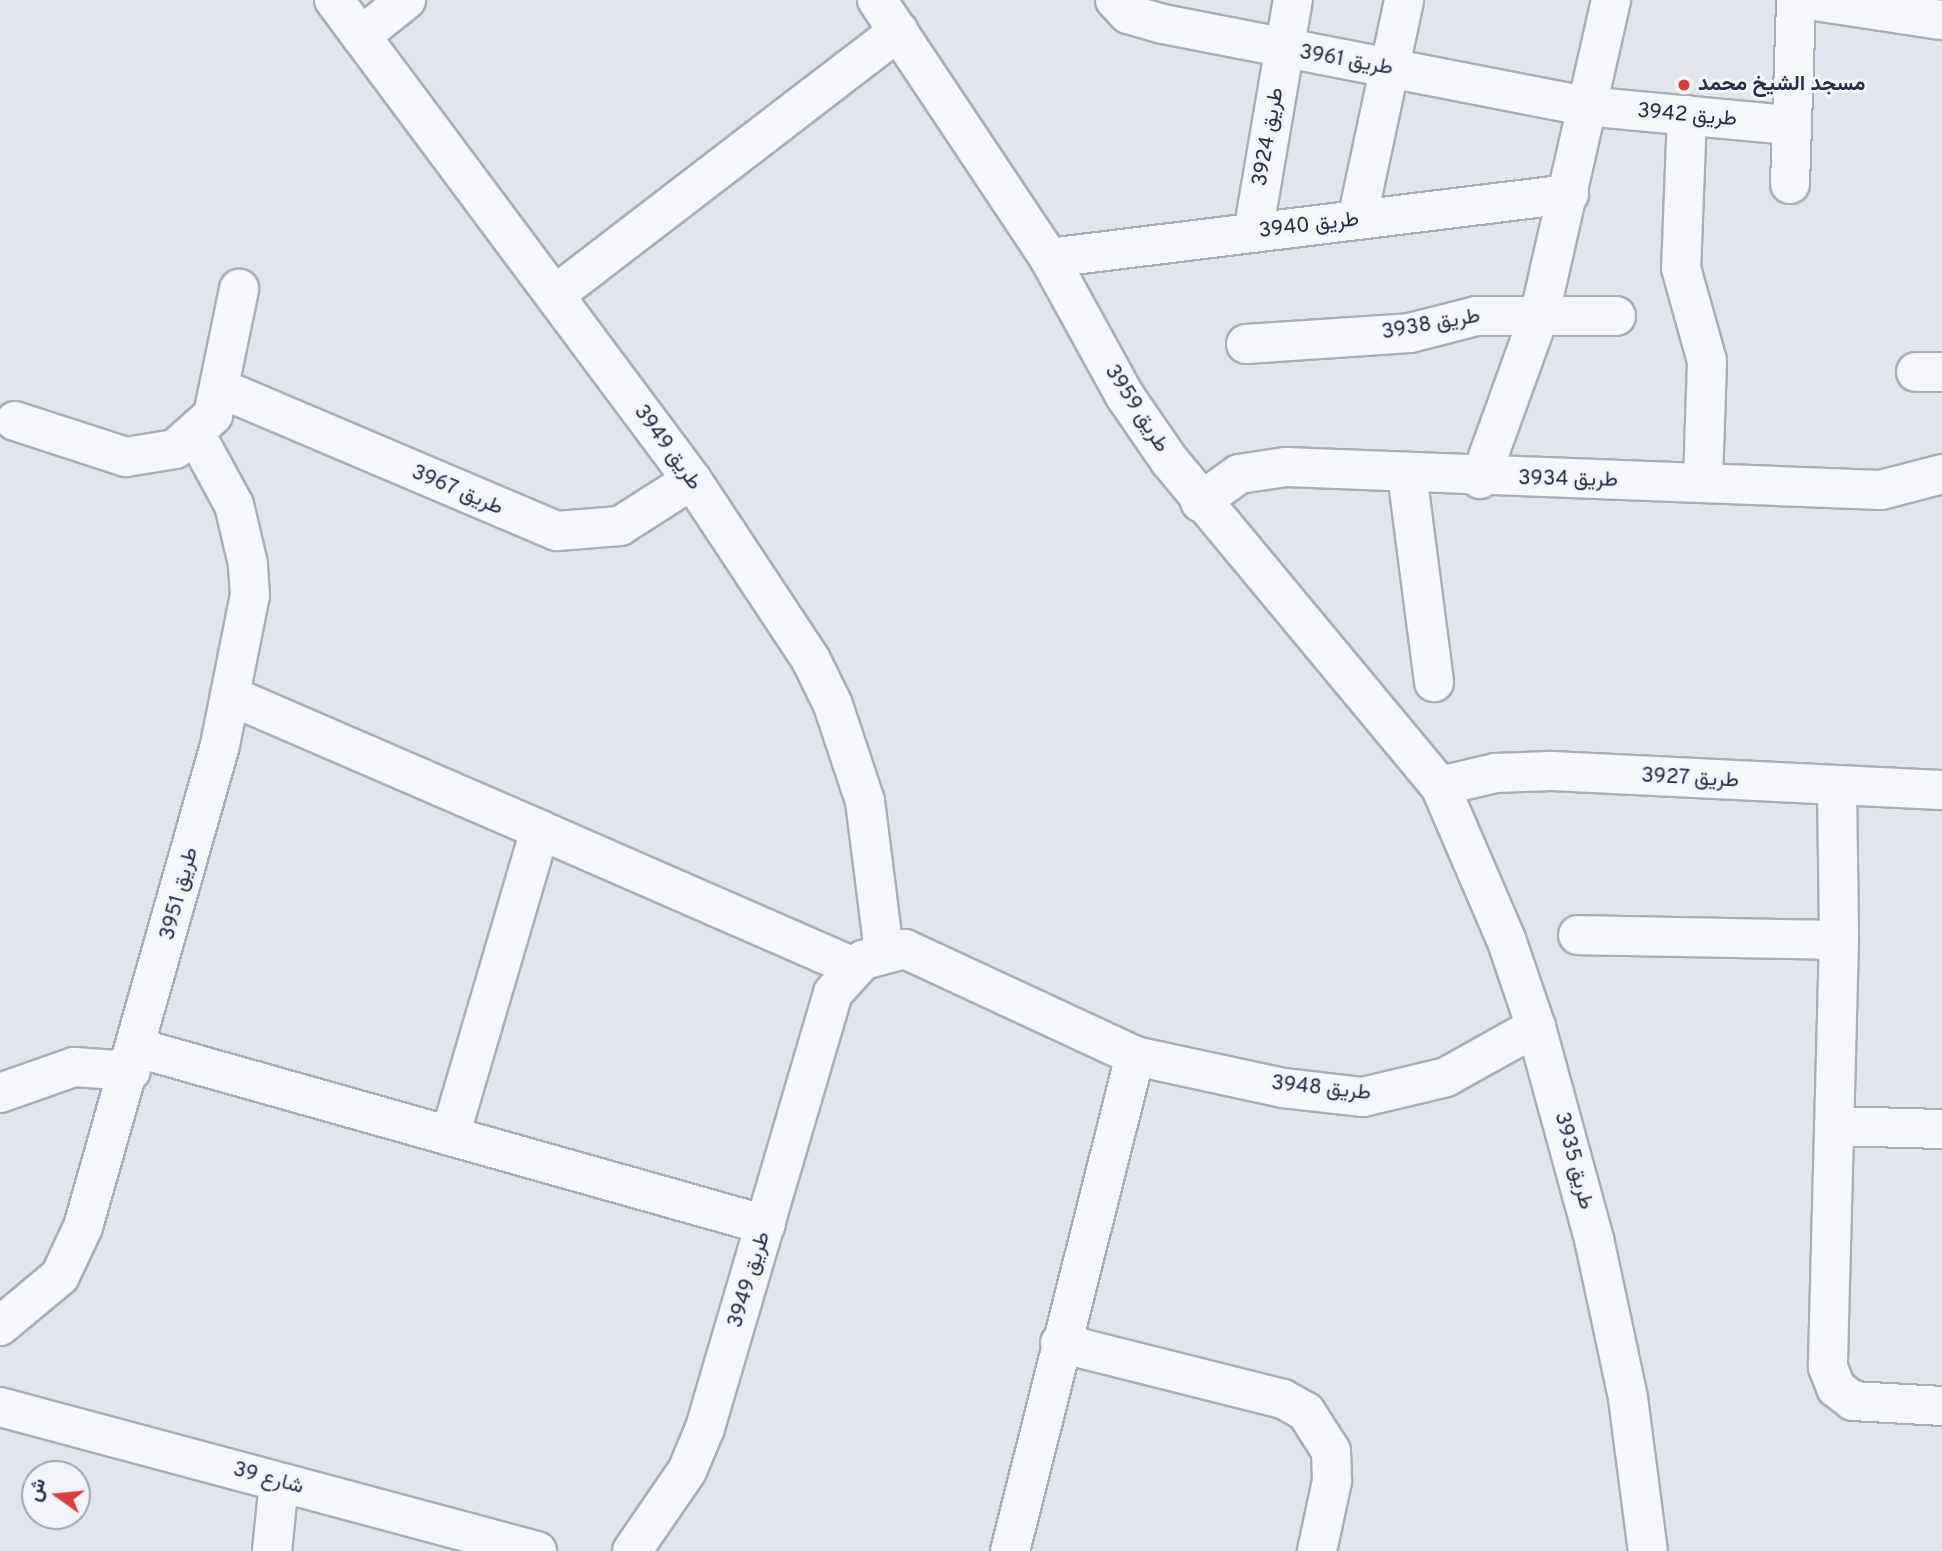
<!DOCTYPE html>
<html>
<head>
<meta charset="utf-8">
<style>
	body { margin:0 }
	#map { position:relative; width:1942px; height:1551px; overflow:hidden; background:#e2e5ec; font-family:Overpass,Vazirmatn,sans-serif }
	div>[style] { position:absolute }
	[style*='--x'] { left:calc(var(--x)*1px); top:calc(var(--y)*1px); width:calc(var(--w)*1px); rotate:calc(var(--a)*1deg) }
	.roads { filter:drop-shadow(2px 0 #aaaeba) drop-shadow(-2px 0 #aaaeba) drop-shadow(0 2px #aaaeba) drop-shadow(0 -2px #aaaeba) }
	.minor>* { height:38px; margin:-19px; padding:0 19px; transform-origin:19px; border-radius:19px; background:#f6f7fa }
	.dots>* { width:19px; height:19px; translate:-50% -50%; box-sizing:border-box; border:4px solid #f3f4f9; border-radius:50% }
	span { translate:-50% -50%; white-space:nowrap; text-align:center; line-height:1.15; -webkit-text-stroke:6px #f3f4f9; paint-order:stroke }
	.street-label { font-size:21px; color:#282e46 }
	.poi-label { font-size:21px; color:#282e46; font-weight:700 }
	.left { translate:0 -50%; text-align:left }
	.north { position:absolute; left:21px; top:1460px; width:70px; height:70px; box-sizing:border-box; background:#f3f4f9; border:2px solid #a2a5b1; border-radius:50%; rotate:285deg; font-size:19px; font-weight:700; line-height:28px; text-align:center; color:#282e46 }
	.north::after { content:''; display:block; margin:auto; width:24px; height:32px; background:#dd3c3c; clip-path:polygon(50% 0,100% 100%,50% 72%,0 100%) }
</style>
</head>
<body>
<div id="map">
	<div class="roads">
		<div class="minor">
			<i style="--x:334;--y:0;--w:599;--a:53.28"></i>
			<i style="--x:692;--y:480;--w:216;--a:56.5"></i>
			<i style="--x:811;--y:660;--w:50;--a:63.9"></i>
			<i style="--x:833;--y:705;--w:101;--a:71.6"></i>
			<i style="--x:865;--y:801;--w:151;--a:82.8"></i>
			<i style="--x:877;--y:0;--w:310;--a:56.3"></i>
			<i style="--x:1049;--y:258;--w:158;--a:61.2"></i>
			<i style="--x:1125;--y:396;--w:78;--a:55.5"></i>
			<i style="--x:1169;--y:460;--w:424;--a:50.3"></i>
			<i style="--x:1440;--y:786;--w:167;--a:66.7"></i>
			<i style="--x:1506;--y:939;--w:93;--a:71.2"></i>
			<i style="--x:1536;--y:1027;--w:220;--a:74.7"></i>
			<i style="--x:1594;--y:1239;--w:163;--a:77.9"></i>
			<i style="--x:1628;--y:1398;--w:154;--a:82.6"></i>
			<i style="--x:1115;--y:0;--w:19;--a:47"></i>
			<i style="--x:1128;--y:14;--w:36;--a:16"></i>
			<i style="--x:1163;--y:24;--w:429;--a:11"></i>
			<i style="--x:1584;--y:106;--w:207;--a:5.3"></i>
			<i style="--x:1809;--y:0;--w:134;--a:8.6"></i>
			<i style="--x:361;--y:36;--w:58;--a:-38.7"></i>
			<i style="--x:1687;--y:115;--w:153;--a:92.2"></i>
			<i style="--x:1681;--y:268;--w:97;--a:74.4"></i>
			<i style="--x:1707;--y:361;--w:122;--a:91.9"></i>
			<i style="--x:1790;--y:184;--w:184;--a:-88.1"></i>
			<i style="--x:1357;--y:220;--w:225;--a:-77.9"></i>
			<i style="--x:1253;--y:233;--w:236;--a:-80.3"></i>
			<i style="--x:1049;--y:258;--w:524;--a:-7.02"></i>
			<i style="--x:556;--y:294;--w:432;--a:-37.5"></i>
			<i style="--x:1246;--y:344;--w:164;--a:-3.8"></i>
			<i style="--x:1410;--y:333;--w:68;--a:-14.4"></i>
			<i style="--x:1476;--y:316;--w:140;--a:0"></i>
			<i style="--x:1916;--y:372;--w:26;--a:0"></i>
			<i style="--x:222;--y:389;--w:364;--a:23"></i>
			<i style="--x:557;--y:531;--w:63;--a:-4.5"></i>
			<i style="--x:620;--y:526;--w:85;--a:-32.6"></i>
			<i style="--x:15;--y:421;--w:117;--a:18"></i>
			<i style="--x:126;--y:457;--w:50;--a:-9.3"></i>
			<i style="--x:175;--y:449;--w:51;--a:-41.8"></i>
			<i style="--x:213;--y:415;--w:129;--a:-78.3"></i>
			<i style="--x:1407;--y:474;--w:210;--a:82.6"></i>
			<i style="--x:1480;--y:479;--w:177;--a:-70.1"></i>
			<i style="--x:1540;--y:313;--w:321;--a:-77.2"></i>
			<i style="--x:1200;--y:502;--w:48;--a:-35.7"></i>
			<i style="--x:1239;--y:474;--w:48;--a:-8.5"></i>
			<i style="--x:1286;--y:467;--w:595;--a:2.21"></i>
			<i style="--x:1881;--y:490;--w:63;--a:-14.7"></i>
			<i style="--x:231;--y:696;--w:337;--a:23.4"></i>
			<i style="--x:540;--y:830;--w:319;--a:106.4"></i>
			<i style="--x:1440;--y:786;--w:57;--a:-13.3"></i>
			<i style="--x:1495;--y:773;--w:56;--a:-2"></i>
			<i style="--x:1551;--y:771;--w:391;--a:2.8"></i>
			<i style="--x:1837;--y:788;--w:152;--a:89.2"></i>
			<i style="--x:1839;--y:940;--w:427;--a:91.5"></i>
			<i style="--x:1828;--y:1367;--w:22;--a:69"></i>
			<i style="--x:1836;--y:1388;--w:21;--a:37"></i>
			<i style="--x:1853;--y:1401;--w:89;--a:3.2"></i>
			<i style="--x:540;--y:830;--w:343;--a:23.6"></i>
			<i style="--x:1578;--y:935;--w:261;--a:1.1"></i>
			<i style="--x:138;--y:1048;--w:652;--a:15.74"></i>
			<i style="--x:0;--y:1093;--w:78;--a:-19.4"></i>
			<i style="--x:74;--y:1067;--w:57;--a:4"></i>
			<i style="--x:1834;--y:1126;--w:108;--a:1.6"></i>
			<i style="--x:0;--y:1326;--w:78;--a:-39.8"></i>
			<i style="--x:60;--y:1276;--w:54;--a:-64.9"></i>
			<i style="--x:83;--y:1227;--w:501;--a:-74.13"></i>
			<i style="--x:220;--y:745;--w:153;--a:-78.7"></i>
			<i style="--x:250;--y:595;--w:31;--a:-94"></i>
			<i style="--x:248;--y:564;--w:61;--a:-103.3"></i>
			<i style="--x:234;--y:505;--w:80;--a:-118.5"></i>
			<i style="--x:1060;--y:1343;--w:230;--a:14.1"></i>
			<i style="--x:1283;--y:1399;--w:26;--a:29"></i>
			<i style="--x:1306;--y:1412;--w:46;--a:57.3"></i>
			<i style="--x:1331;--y:1451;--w:30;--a:88"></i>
			<i style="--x:1332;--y:1481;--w:72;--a:102.1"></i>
			<i style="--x:0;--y:1407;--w:556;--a:15.01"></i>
			<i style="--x:272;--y:1551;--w:69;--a:-84.2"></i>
			<i style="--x:632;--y:1551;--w:97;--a:-55.5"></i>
			<i style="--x:687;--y:1471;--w:47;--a:-67.3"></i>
			<i style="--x:705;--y:1428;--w:453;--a:-73.6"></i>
			<i style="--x:833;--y:993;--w:45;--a:-47.7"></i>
			<i style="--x:863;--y:960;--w:43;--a:-14.7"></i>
			<i style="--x:905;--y:949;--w:254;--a:24.9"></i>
			<i style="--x:1135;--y:1056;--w:151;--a:12.2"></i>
			<i style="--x:1283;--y:1088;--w:81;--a:6.4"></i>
			<i style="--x:1363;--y:1097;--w:85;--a:-13.5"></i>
			<i style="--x:1446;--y:1077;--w:103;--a:-29.1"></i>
			<i style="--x:1010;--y:1551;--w:511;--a:-75.83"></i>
		</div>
	</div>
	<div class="dots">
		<i style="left:1684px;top:85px;background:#dd3c3c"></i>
	</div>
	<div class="street-label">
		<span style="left:1346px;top:61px;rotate:10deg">طريق 3961</span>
		<span style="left:1687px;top:116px;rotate:5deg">طريق 3942</span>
		<span style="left:1269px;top:137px;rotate:-80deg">طريق 3924</span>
		<span style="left:1309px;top:226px;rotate:-7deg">طريق 3940</span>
		<span style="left:1431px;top:325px;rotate:-10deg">طريق 3938</span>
		<span style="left:1136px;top:409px;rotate:57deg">طريق 3959</span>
		<span style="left:667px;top:448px;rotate:54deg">طريق 3949</span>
		<span style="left:1568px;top:480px;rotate:1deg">طريق 3934</span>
		<span style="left:457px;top:491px;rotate:23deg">طريق 3967</span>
		<span style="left:1690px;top:779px;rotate:3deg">طريق 3927</span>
		<span style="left:180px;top:894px;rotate:-75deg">طريق 3951</span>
		<span style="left:1321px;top:1089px;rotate:6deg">طريق 3948</span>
		<span style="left:1573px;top:1161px;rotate:75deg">طريق 3935</span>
		<span style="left:750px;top:1280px;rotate:-73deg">طريق 3949</span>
		<span style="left:268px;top:1479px;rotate:15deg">شارع 39</span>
	</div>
	<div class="poi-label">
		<span class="left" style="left:1698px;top:85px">مسجد الشيخ محمد</span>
	</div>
	<div class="north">ش</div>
</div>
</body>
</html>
